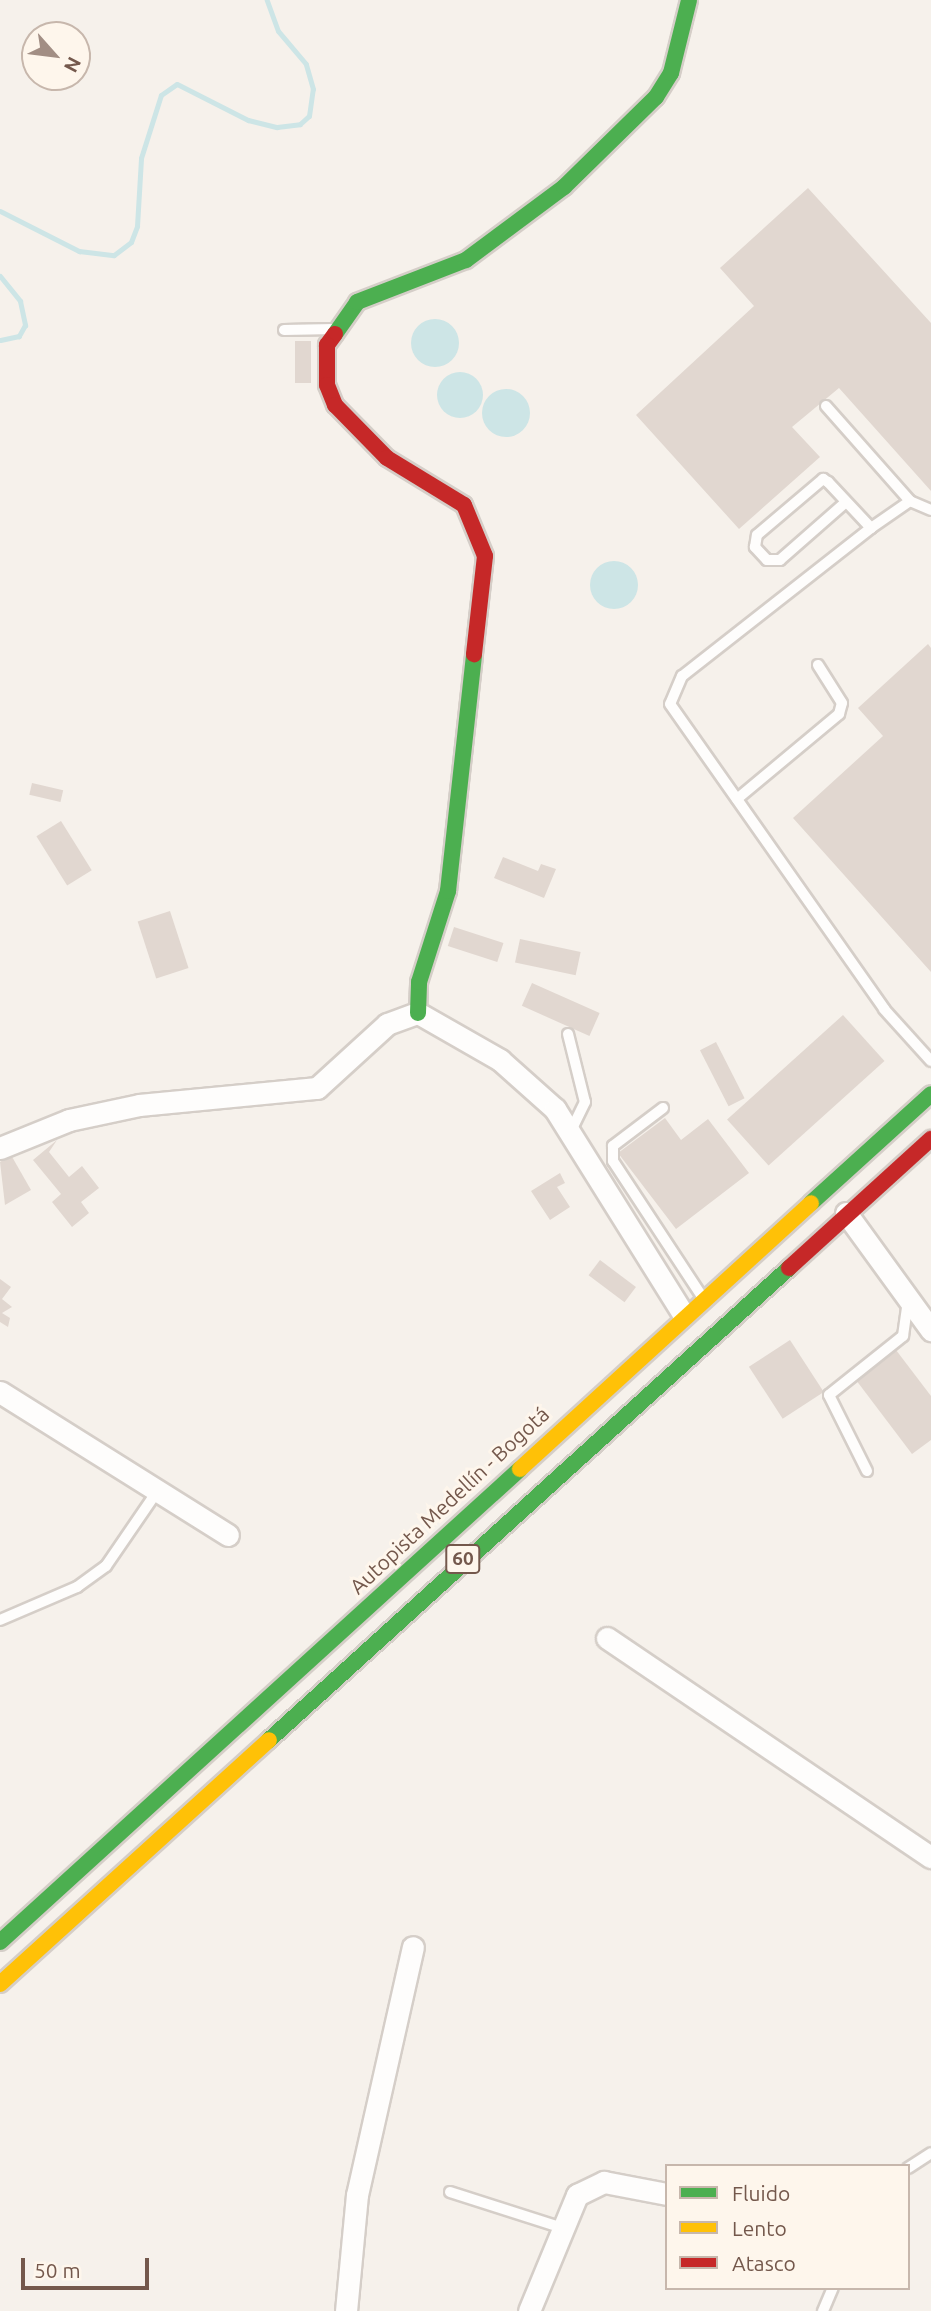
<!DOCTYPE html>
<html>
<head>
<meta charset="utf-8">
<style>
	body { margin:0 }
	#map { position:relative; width:931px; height:2311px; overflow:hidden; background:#f6f1eb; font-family:Ubuntu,sans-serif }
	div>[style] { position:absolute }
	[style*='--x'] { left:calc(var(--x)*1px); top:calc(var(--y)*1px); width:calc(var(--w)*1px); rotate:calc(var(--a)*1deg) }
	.water>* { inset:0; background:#cde5e6 }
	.round { border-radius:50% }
	.stream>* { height:5px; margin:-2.5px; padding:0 2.5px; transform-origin:2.5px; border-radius:2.5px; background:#cde5e6 }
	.building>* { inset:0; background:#e1d7d0; transform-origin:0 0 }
	.roads { filter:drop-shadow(2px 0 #d5cec8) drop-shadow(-2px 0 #d5cec8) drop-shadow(0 2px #d5cec8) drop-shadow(0 -2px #d5cec8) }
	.lane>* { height:10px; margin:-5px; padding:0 5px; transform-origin:5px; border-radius:5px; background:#fefdfc }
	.street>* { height:21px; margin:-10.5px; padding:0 10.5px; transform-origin:10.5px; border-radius:10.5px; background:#fefdfc }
	.fast>* { height:16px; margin:-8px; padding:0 8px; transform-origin:8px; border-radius:8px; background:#4caf50 }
	.slow>* { height:16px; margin:-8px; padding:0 8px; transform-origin:8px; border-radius:8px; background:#ffc107 }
	.jam>* { height:16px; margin:-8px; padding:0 8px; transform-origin:8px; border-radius:8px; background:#c62828 }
	span { translate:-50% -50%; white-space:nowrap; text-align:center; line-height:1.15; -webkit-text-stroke:6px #fef6ec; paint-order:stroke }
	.shield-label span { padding:2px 5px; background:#fef6ec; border:2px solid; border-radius:5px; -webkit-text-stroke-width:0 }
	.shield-label { font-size:19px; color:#74584c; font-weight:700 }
	.street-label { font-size:21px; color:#74584c }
	.legend { position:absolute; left:665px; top:2164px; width:245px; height:126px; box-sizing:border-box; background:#fef6ec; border:2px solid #c7b7ac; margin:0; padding:9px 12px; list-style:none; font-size:21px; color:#74584c }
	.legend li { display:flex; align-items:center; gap:14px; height:35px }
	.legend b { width:35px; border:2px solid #c7b7ac }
	.north { position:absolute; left:21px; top:21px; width:70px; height:70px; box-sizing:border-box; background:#fef6ec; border:2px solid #c7b7ac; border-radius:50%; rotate:118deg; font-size:19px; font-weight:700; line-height:28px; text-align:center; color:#74584c }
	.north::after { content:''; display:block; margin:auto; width:24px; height:32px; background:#a28e84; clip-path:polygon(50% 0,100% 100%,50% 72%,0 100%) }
	.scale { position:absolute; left:21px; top:2258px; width:128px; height:32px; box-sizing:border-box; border:4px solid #74584c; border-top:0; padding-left:9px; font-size:21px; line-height:24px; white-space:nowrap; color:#74584c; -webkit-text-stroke:5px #fef6ec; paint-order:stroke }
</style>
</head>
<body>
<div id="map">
	<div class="water">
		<i class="round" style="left:411px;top:319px;width:48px;height:48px"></i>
		<i class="round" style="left:437px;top:372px;width:46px;height:46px"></i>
		<i class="round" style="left:482px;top:389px;width:48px;height:48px"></i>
		<i class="round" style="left:590px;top:561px;width:48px;height:48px"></i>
	</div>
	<div class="stream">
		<i style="--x:0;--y:211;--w:89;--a:26.9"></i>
		<i style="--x:79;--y:251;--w:35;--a:7"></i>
		<i style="--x:114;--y:255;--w:21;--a:-37"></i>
		<i style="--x:131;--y:242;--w:17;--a:-69"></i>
		<i style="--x:137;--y:226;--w:68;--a:-86.6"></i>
		<i style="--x:141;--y:158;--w:66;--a:-72.4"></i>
		<i style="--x:161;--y:95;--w:19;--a:-35"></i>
		<i style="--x:177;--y:84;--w:80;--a:26.9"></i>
		<i style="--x:248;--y:120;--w:30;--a:14"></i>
		<i style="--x:277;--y:127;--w:23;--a:-7"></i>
		<i style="--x:300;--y:124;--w:12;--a:-42"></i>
		<i style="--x:309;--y:116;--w:27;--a:-82"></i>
		<i style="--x:313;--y:89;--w:26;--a:-106"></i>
		<i style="--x:306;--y:64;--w:43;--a:-130.3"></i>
		<i style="--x:278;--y:31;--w:33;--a:-110"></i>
		<i style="--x:0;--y:276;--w:32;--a:51"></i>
		<i style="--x:20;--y:301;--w:25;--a:78"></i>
		<i style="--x:25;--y:325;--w:13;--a:119"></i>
		<i style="--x:19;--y:336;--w:19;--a:168"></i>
	</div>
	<div class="building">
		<i style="clip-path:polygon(808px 188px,931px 323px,931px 491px,839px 388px,792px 427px,820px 457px,739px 529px,636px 415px,754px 306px,720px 268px)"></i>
		<i style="left:295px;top:341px;width:16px;height:42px"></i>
		<i style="clip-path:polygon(928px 644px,931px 648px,931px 972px,793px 818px,883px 736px,858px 708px)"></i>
		<i style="left:32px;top:783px;width:32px;height:12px;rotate:13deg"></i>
		<i style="left:61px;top:821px;width:58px;height:29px;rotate:58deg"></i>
		<i style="clip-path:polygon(503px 857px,538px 871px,541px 864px,556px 869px,544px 898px,494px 878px)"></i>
		<i style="left:170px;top:911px;width:60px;height:34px;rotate:72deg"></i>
		<i style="left:454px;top:927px;width:52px;height:20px;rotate:18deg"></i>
		<i style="left:520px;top:939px;width:62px;height:24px;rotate:12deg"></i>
		<i style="left:532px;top:983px;width:74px;height:25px;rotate:24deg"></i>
		<i style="left:843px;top:1015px;width:62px;height:156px;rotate:48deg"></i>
		<i style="left:716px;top:1042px;width:63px;height:18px;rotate:63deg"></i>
		<i style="clip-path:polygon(665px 1118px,681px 1140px,708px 1119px,749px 1173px,676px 1229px,618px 1153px)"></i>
		<i style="clip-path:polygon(57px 1140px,49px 1152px,69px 1177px,82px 1166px,99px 1188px,81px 1202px,89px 1213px,72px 1227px,52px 1202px,61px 1194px,33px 1160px)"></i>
		<i style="clip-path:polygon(11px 1155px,31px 1190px,5px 1205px,0 1162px)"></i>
		<i style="clip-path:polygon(560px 1173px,565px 1183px,557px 1187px,570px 1207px,550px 1220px,531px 1191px)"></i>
		<i style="left:600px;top:1260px;width:45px;height:19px;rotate:37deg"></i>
		<i style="clip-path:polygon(0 1279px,11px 1287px,2px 1299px,12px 1307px,2px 1313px,10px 1318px,8px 1327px,0 1322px)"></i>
		<i style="left:790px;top:1340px;width:62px;height:49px;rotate:57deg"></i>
		<i style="clip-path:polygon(896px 1350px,931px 1396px,931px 1440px,912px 1454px,856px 1380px)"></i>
	</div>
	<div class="roads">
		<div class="lane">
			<i style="--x:284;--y:330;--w:50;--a:-1.1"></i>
			<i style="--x:826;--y:406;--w:127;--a:48.5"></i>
			<i style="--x:846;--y:502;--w:88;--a:138.7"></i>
			<i style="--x:780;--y:560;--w:13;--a:180"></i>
			<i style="--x:767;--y:560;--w:18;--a:-133"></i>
			<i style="--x:755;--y:547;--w:12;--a:-81"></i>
			<i style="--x:757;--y:535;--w:87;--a:-40.3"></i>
			<i style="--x:823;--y:479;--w:6;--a:31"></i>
			<i style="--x:828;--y:482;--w:63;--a:46.9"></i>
			<i style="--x:931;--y:510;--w:23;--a:-157"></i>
			<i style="--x:910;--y:501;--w:47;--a:145.3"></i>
			<i style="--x:871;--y:528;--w:240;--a:141.9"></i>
			<i style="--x:682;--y:676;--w:30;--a:113"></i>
			<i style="--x:670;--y:704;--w:373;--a:54.9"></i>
			<i style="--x:884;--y:1009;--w:70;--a:47.9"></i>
			<i style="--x:737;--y:799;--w:133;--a:-39.8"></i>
			<i style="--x:839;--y:714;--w:11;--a:-75"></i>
			<i style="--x:842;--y:703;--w:45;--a:-122.3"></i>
			<i style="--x:568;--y:1034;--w:70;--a:76"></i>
			<i style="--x:585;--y:1102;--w:32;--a:116"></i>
			<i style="--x:663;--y:1108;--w:63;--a:142.8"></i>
			<i style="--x:613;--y:1146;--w:15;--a:90"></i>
			<i style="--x:613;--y:1161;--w:160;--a:56.7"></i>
			<i style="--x:867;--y:1471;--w:85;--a:-116.6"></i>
			<i style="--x:829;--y:1395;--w:95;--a:-38.6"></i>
			<i style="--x:903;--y:1336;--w:34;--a:-82"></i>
			<i style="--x:0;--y:1620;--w:84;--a:-23.2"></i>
			<i style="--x:77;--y:1587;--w:36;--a:-36"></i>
			<i style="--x:106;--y:1566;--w:92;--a:-55.6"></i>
			<i style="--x:908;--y:2168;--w:27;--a:-33"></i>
			<i style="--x:450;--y:2192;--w:115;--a:17.7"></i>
			<i style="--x:823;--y:2311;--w:25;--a:-67"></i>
		</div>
		<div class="street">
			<i style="--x:0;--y:1148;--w:74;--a:-22.1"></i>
			<i style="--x:69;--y:1120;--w:72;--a:-12.1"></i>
			<i style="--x:139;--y:1105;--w:179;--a:-5.5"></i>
			<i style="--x:317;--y:1088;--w:95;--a:-42.4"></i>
			<i style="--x:387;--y:1024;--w:33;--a:-20"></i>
			<i style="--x:418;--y:1013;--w:95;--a:29.8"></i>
			<i style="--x:500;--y:1060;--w:74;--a:41.7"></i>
			<i style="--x:555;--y:1109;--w:242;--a:58"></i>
			<i style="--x:846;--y:1213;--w:145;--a:54"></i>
			<i style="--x:0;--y:1392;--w:269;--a:32.1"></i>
			<i style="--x:607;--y:1638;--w:391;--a:34.1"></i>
			<i style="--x:346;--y:2311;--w:117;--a:-84.6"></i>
			<i style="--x:357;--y:2195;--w:254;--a:-77.3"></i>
			<i style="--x:529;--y:2311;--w:126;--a:-67.5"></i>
			<i style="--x:577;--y:2195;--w:30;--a:-26"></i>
			<i style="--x:604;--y:2182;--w:64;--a:10.8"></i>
		</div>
		<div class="fast">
			<i style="--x:335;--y:334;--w:39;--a:-55"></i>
			<i style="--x:357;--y:302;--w:117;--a:-21.1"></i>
			<i style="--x:466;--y:260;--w:122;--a:-36.7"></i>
			<i style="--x:564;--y:187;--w:129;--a:-44.4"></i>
			<i style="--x:656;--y:97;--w:28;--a:-58"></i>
			<i style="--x:671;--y:73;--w:75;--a:-76.1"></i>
			<i style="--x:418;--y:1013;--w:31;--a:-88"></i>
			<i style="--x:419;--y:982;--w:96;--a:-72.3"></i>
			<i style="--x:448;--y:891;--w:238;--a:-83.7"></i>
			<i style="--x:811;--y:1203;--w:162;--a:-42.2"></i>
			<i style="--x:269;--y:1740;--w:702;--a:-42.23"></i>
			<i style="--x:0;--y:1942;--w:703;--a:-42.29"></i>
		</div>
		<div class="slow">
			<i style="--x:520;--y:1469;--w:394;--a:-42.4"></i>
			<i style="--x:0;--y:1984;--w:363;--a:-42.2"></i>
		</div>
		<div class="jam">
			<i style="--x:335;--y:334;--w:14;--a:126"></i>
			<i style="--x:327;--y:345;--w:40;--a:90"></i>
			<i style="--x:327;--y:385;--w:22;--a:68"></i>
			<i style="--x:335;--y:405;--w:74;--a:45.5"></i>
			<i style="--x:387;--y:458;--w:90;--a:31.4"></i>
			<i style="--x:464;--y:505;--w:55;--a:67.6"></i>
			<i style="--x:485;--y:556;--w:99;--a:96.4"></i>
			<i style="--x:789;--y:1268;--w:192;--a:-42.3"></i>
		</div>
	</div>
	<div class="shield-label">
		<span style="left:463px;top:1559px">60</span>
	</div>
	<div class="street-label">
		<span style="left:449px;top:1500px;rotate:-43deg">Autopista Medellín - Bogotá</span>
	</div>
	<ul class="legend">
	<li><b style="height:9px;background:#4caf50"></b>Fluido</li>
	<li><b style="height:9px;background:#ffc107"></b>Lento</li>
	<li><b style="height:9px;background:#c62828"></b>Atasco</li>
	</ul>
	<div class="north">N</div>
	<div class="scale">50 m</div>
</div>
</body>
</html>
